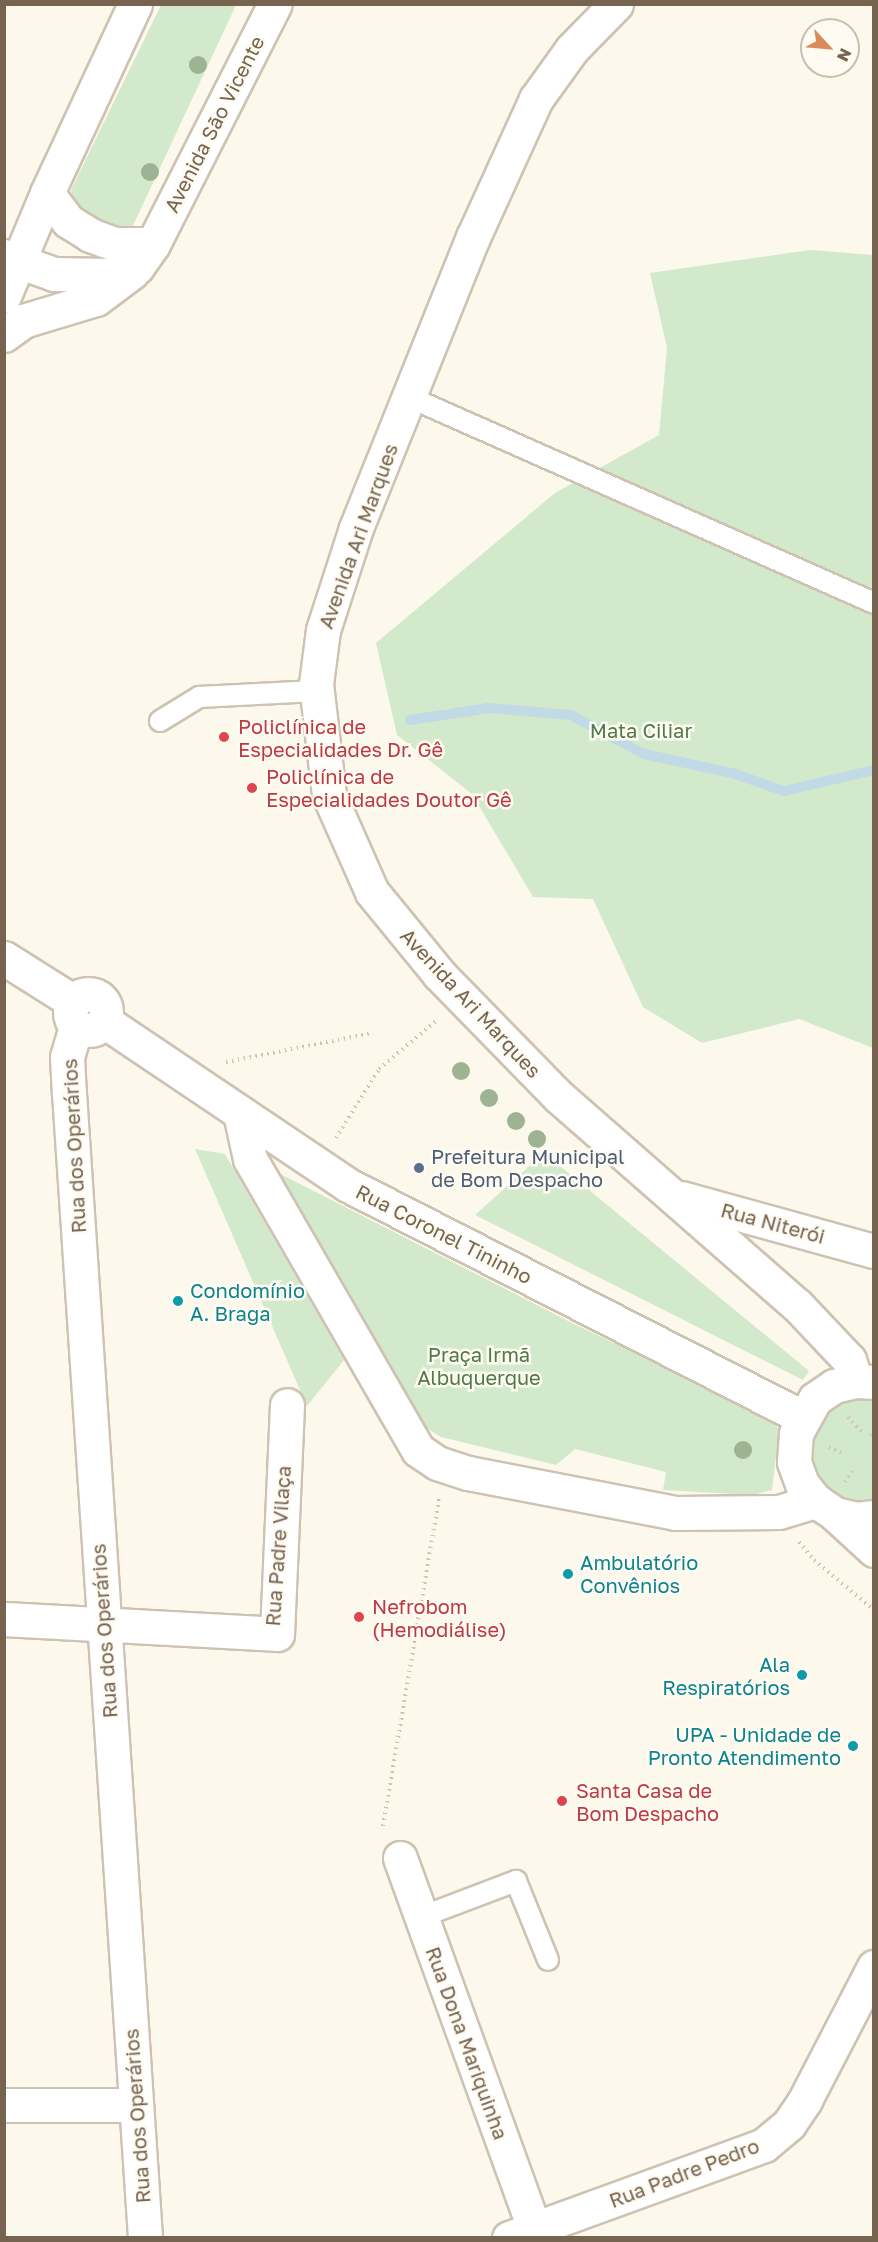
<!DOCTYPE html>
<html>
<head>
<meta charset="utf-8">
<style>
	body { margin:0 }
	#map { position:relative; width:878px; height:2242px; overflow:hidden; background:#fcf8ec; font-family:"Golos Text",sans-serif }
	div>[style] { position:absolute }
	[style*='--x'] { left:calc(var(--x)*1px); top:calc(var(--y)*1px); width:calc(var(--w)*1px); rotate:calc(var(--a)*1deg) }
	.green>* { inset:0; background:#d3e9cb }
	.stream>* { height:10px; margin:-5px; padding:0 5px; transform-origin:5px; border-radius:5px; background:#c1dae5 }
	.path>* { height:4px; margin-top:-2px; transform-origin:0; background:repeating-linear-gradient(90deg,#d5c0a8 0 1.5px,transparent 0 6px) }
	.roads { filter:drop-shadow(2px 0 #cec2b2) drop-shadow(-2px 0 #cec2b2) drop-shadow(0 2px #cec2b2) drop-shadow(0 -2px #cec2b2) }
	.service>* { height:20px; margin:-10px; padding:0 10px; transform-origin:10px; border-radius:10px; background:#fff }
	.minor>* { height:33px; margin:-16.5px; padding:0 16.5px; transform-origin:16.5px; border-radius:16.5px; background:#fff }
	.secondary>* { height:33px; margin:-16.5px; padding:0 16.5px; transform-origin:16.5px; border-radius:16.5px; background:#fff }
	.secondary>.ring { margin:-16.5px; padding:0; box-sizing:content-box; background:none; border:33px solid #fff; border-radius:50% }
	.trees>* { width:18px; height:18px; margin:-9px; border-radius:50%; background:#9db392 }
	.dots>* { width:16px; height:16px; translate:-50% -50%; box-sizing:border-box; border:3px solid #fefbf3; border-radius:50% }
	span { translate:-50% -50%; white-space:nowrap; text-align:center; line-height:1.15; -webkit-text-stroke:5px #fefbf3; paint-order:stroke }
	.street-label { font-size:20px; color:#766350 }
	.health-label { font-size:20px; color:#be3a42 }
	.left { translate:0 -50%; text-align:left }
	.park-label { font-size:20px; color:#507a49 }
	.service-label { font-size:20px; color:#4e5e75 }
	.culture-label { font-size:20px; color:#0d838f }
	.right { translate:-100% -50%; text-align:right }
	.frame { position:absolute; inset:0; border:6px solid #766350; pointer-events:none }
	.north { position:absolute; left:800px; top:18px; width:60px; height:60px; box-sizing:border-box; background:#fefbf3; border:2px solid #c8beb2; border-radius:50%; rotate:116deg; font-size:16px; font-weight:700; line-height:24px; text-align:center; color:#766350 }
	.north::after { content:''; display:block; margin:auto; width:21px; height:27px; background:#dc8a5b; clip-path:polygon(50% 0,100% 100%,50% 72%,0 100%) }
</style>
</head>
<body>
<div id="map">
	<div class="green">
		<i style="clip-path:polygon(161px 5px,236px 5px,130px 232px,99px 228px,75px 206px,71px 190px)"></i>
		<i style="clip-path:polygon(810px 250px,873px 255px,873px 1048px,799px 1019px,702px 1043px,643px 1007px,593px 899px,533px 897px,472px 794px,397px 735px,376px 643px,555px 493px,659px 435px,667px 348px,650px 273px)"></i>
		<i style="clip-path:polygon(195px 1149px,225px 1154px,344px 1360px,307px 1406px)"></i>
		<i style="clip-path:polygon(544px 1153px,809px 1371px,803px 1380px,475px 1215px)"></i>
		<i style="clip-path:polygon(263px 1165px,568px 1321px,774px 1419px,779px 1432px,772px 1490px,752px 1495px,663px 1490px,666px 1472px,575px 1449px,556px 1465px,441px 1437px,420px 1424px)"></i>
		<i style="clip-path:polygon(873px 1393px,873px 1509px,819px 1493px,803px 1436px,825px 1404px)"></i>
	</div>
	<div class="stream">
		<i style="--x:410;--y:720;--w:80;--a:-8.6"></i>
		<i style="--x:489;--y:708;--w:82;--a:4.9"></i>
		<i style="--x:571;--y:715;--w:83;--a:28.1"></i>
		<i style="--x:644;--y:754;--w:90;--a:12.2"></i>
		<i style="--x:732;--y:773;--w:55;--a:19.1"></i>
		<i style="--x:784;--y:791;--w:92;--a:-13.1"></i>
	</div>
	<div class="path">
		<i style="--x:226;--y:1062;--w:150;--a:-11.2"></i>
		<i style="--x:336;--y:1138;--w:81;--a:-58.1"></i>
		<i style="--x:379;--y:1069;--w:76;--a:-40.2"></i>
		<i style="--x:848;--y:1417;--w:23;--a:47"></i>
		<i style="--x:871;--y:1436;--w:8;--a:-67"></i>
		<i style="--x:829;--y:1447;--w:17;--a:25"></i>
		<i style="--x:845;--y:1482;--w:13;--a:-58"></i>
		<i style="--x:799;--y:1542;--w:23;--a:50"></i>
		<i style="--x:814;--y:1560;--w:78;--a:39.8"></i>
		<i style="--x:383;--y:1826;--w:333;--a:-80.3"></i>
	</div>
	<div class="roads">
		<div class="service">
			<i style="--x:409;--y:397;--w:509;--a:23.89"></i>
			<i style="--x:160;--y:721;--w:46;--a:-31.6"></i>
			<i style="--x:199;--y:697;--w:117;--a:-2.9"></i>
			<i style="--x:421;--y:1917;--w:102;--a:-20.8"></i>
			<i style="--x:516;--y:1881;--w:85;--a:67.9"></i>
		</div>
		<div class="minor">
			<i style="--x:616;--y:4;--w:63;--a:134.4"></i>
			<i style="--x:572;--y:49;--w:62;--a:125.8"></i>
			<i style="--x:536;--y:99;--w:152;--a:114.5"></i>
			<i style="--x:473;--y:237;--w:314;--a:111.9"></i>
			<i style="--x:356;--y:528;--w:107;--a:107.9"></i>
			<i style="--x:323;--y:630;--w:54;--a:97.4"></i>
			<i style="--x:316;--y:684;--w:112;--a:83.3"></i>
			<i style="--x:329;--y:795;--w:106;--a:66.1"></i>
			<i style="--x:372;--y:892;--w:106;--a:50.7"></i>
			<i style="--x:439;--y:974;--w:170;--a:45.7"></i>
			<i style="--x:558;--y:1096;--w:317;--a:41.2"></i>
			<i style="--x:797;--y:1305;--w:76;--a:46.6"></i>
			<i style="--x:849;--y:1360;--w:22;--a:72"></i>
			<i style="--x:76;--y:1026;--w:32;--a:106"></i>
			<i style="--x:67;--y:1057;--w:36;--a:87"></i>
			<i style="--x:69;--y:1093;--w:1148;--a:86.2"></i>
			<i style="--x:240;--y:1113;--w:47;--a:77.7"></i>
			<i style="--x:250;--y:1159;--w:336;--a:60"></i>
			<i style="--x:418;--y:1450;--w:23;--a:34"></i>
			<i style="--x:437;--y:1463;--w:33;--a:18"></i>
			<i style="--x:468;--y:1473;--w:211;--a:10.9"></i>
			<i style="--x:675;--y:1513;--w:104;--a:-0.6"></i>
			<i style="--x:779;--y:1512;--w:39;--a:-17"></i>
			<i style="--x:681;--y:1198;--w:200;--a:15.4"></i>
			<i style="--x:4;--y:1619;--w:273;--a:3.1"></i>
			<i style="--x:277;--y:1634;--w:229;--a:-87.5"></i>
			<i style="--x:400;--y:1858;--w:394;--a:70.1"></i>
			<i style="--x:4;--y:2105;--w:132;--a:0"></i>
			<i style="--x:509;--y:2238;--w:271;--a:-20"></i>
			<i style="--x:764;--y:2145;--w:33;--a:-40"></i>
			<i style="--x:789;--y:2124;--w:29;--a:-56"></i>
			<i style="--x:805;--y:2100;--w:150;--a:-62.6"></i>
		</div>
		<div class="secondary">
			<i style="--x:47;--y:193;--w:35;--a:53"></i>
			<i style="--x:68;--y:221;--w:26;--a:32"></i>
			<i style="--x:90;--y:235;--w:27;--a:20"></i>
			<i style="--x:115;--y:244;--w:38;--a:0"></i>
			<i style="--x:4;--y:256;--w:53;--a:19.8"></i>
			<i style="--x:54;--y:274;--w:55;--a:1"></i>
			<i style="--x:109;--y:275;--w:29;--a:-16"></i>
			<i style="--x:137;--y:267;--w:28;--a:-55"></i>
			<i style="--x:153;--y:244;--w:269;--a:-63.1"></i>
			<i style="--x:4;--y:296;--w:112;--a:-67.3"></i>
			<i style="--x:47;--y:193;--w:208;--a:-65"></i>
			<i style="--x:4;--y:335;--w:24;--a:-36"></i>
			<i style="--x:23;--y:321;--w:76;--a:-16.8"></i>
			<i style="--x:96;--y:299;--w:45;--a:-36.9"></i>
			<i style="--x:4;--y:958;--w:83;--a:32.2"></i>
			<i class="ring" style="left:70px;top:994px;width:3px;height:3px"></i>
			<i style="--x:104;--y:1021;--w:294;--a:33.9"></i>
			<i style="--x:348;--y:1185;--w:510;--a:27.07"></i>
			<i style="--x:874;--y:1382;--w:18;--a:-177"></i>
			<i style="--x:856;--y:1381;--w:23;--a:167"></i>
			<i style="--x:834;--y:1386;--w:23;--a:146"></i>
			<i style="--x:815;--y:1399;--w:39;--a:119"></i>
			<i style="--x:796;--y:1433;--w:29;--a:94"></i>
			<i style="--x:794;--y:1462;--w:23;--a:70"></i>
			<i style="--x:802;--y:1484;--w:22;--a:51"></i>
			<i style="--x:816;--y:1501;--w:23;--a:34"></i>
			<i style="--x:835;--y:1514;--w:23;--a:13"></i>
			<i style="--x:857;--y:1519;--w:17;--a:-7"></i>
			<i style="--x:835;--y:1514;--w:53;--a:42.7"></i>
		</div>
	</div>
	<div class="trees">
		<i style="left:198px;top:65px"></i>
		<i style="left:150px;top:172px"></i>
		<i style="left:461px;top:1071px"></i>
		<i style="left:489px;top:1098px"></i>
		<i style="left:516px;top:1121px"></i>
		<i style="left:537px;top:1139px"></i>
		<i style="left:743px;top:1450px"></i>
	</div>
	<div class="dots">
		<i style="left:224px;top:737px;background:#e0444e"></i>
		<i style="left:252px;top:788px;background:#e0444e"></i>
		<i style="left:419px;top:1168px;background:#5c6f8a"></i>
		<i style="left:178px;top:1301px;background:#0f9aa8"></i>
		<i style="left:568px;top:1574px;background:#0f9aa8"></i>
		<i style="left:359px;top:1617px;background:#e0444e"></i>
		<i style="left:802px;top:1675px;background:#0f9aa8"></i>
		<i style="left:853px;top:1746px;background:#0f9aa8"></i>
		<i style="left:562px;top:1801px;background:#e0444e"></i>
	</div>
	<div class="street-label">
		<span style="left:214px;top:124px;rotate:-63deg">Avenida São Vicente</span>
		<span style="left:358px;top:536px;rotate:-70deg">Avenida Ari Marques</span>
		<span style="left:471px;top:1003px;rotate:47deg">Avenida Ari Marques</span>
		<span style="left:74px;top:1146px;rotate:-93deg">Rua dos Operários</span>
		<span style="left:773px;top:1223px;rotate:15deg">Rua Niterói</span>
		<span style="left:444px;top:1234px;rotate:27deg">Rua Coronel Tininho</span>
		<span style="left:278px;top:1546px;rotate:-86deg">Rua Padre Vilaça</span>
		<span style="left:104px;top:1631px;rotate:-94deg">Rua dos Operários</span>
		<span style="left:467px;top:2043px;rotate:70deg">Rua Dona Mariquinha</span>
		<span style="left:137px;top:2116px;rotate:-94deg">Rua dos Operários</span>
		<span style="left:684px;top:2173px;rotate:-21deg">Rua Padre Pedro</span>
	</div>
	<div class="health-label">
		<span class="left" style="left:238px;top:738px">Policlínica de<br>Especialidades Dr. Gê</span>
		<span class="left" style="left:266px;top:788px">Policlínica de<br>Especialidades Doutor Gê</span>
		<span class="left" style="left:372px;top:1618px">Nefrobom<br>(Hemodiálise)</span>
		<span class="left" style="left:576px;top:1802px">Santa Casa de<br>Bom Despacho</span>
	</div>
	<div class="park-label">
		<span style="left:641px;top:730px">Mata Ciliar</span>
		<span style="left:479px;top:1366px">Praça Irmã<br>Albuquerque</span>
	</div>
	<div class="service-label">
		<span class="left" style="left:431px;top:1168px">Prefeitura Municipal<br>de Bom Despacho</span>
	</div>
	<div class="culture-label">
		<span class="left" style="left:190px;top:1302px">Condomínio<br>A. Braga</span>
		<span class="left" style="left:580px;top:1574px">Ambulatório<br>Convênios</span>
		<span class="right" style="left:790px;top:1676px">Ala<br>Respiratórios</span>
		<span class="right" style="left:841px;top:1746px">UPA - Unidade de<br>Pronto Atendimento</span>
	</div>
	<div class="frame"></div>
	<div class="north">N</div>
</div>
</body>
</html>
